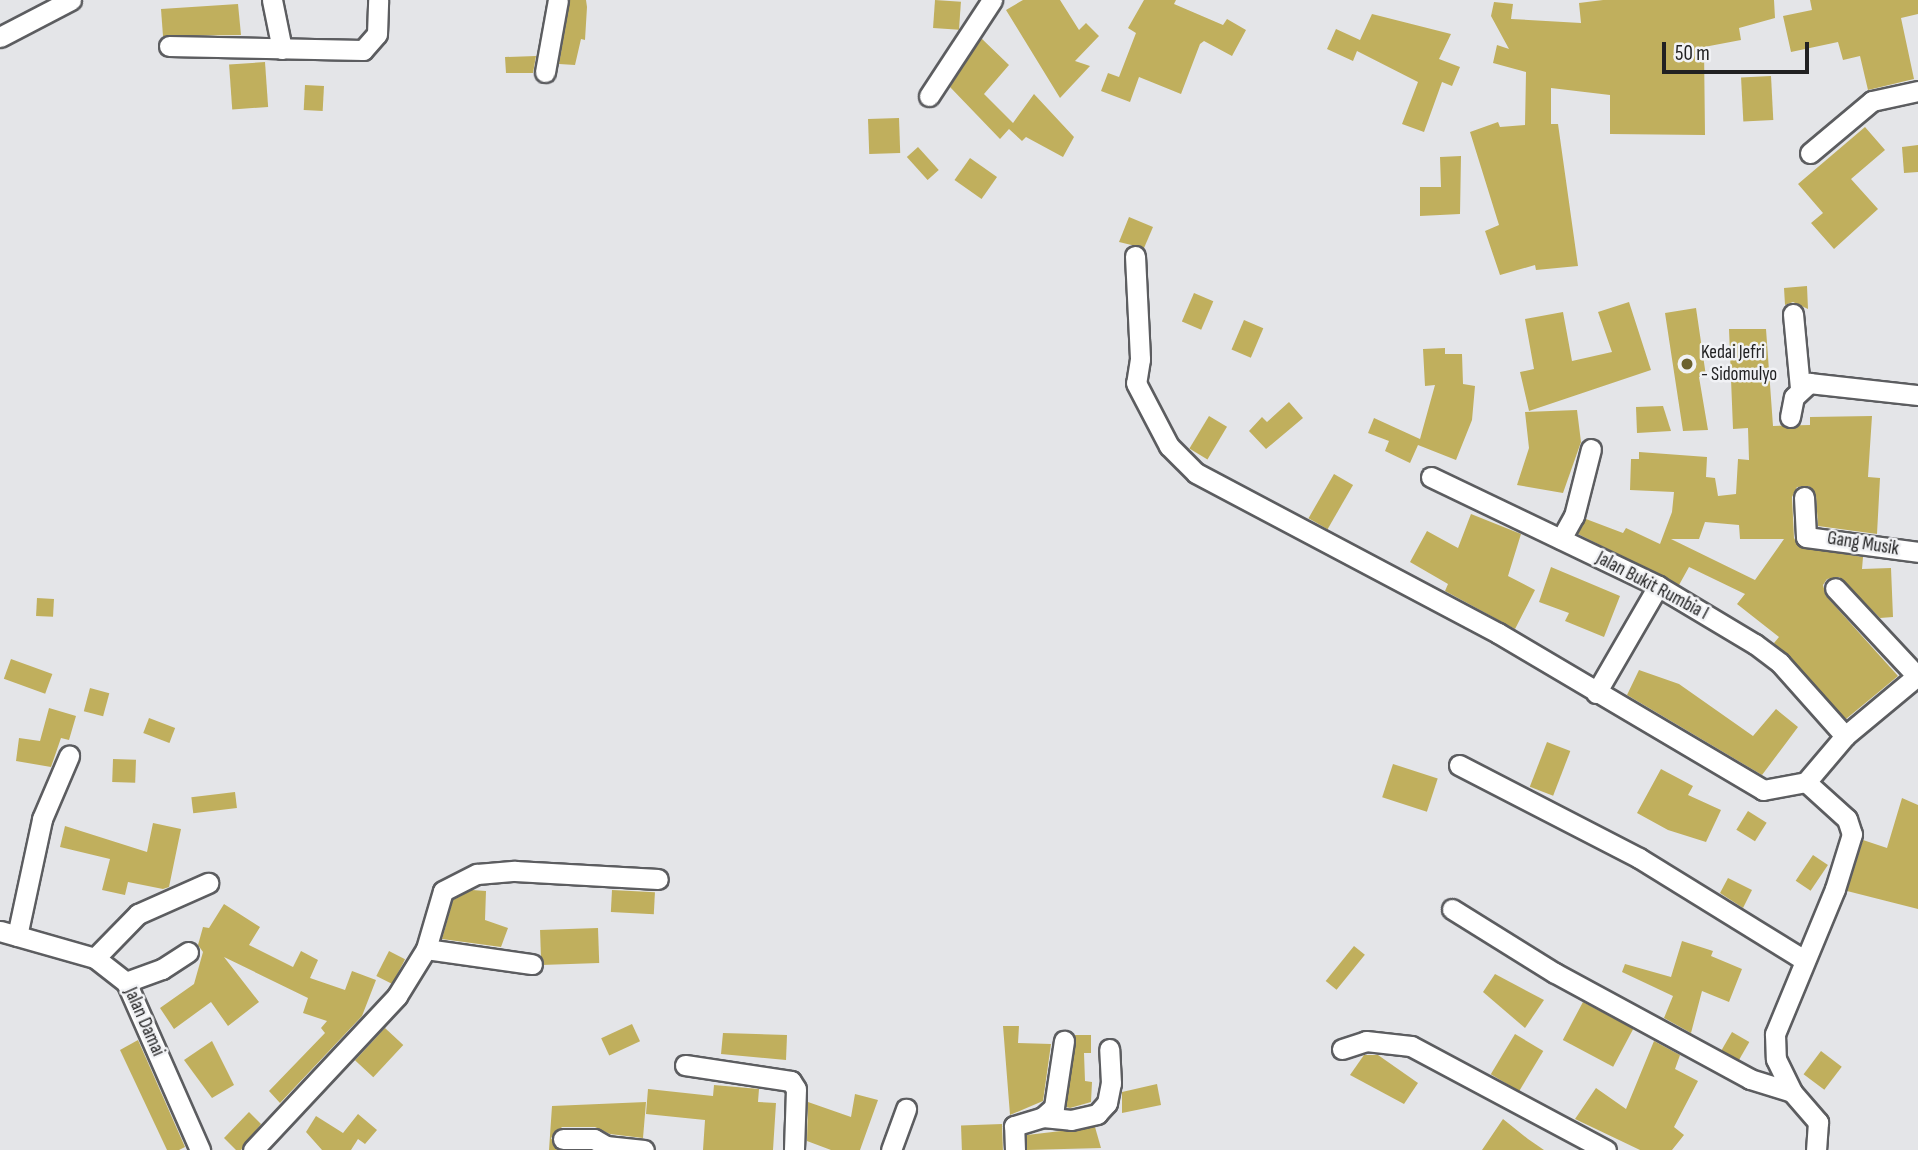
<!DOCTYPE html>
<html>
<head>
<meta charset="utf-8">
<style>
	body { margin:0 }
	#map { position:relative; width:1918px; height:1150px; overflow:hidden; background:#e4e5e8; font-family:"Sofia Sans Condensed",sans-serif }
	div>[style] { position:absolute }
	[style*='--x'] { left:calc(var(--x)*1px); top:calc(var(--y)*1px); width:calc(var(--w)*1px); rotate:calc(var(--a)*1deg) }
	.building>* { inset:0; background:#c0af5d; transform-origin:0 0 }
	.roads { filter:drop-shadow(2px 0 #5c5d60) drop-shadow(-2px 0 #5c5d60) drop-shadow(0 2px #5c5d60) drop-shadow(0 -2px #5c5d60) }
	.minor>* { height:19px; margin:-9.5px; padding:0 9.5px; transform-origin:9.5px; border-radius:9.5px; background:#fff }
	.dots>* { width:19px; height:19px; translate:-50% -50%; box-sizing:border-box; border:4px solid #f1f2f5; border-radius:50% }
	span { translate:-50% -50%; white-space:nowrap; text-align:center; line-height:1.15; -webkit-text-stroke:5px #f1f2f5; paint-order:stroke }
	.poi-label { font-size:19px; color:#212122 }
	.left { translate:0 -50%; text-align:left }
	.street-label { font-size:19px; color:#212122 }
	.scale { position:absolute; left:1662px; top:42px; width:147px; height:32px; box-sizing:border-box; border:4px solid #212122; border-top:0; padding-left:9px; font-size:21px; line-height:24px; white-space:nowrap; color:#212122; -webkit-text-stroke:5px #f1f2f5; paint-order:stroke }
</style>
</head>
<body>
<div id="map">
	<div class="building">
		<i style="clip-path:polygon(570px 0,586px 0,587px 7px,585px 40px,581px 39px,575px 65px,559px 64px)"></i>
		<i style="left:935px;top:0;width:26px;height:28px;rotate:4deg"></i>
		<i style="clip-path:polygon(1023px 0,1060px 0,1079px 30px,1086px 23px,1099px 36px,1075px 61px,1090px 66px,1060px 98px,1006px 10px)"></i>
		<i style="clip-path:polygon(1144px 0,1176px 0,1174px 4px,1223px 25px,1227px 19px,1246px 30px,1232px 56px,1204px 41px,1200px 44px,1181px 94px,1139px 77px,1130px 102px,1101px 91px,1108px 73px,1119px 77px,1136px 33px,1128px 28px)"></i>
		<i style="clip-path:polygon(1603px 0,1774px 0,1775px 18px,1739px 28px,1741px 40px,1704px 47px,1705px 135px,1610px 134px,1610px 95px,1551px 88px,1551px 124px,1558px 124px,1578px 266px,1536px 270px,1535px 265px,1500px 275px,1485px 231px,1499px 225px,1470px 132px,1498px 122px,1500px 127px,1525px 125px,1526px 72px,1493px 63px,1497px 45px,1509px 49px,1491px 16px,1494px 2px,1513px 4px,1511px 19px,1581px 23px,1579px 3px)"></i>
		<i style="clip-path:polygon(1810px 0,1918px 0,1918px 14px,1901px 18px,1914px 79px,1868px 90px,1860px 56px,1843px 60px,1838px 42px,1791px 52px,1783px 16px,1812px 10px)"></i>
		<i style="clip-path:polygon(238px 4px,241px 35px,163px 36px,161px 9px)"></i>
		<i style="clip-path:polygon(1372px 14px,1451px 34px,1439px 59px,1460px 67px,1452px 86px,1442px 82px,1424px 132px,1402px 124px,1418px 82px,1357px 51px,1353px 61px,1327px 49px,1336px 29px,1360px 40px)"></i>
		<i style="clip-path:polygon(981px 38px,1009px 65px,984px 94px,1013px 123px,1034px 94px,1074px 137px,1063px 157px,1026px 137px,1022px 141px,1009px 129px,1000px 139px,950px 87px)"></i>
		<i style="clip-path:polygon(536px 56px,533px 73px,506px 73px,505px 57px)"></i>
		<i style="left:265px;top:62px;width:45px;height:36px;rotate:86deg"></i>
		<i style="left:1771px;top:76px;width:44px;height:30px;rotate:87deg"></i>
		<i style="left:305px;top:85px;width:19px;height:25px;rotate:3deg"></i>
		<i style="left:899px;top:118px;width:35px;height:31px;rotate:88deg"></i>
		<i style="clip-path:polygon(1865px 127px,1885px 150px,1851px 179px,1878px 209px,1834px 249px,1811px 223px,1823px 213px,1798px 184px)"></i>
		<i style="clip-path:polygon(1918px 145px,1918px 172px,1904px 173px,1902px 147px)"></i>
		<i style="left:918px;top:147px;width:31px;height:15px;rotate:48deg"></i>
		<i style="clip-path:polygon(1461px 156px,1460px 214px,1420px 216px,1420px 187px,1441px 187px,1440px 157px)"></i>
		<i style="left:970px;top:158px;width:33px;height:27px;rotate:35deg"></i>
		<i style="clip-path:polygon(1129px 217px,1153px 227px,1144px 248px,1119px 242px)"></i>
		<i style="clip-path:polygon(1807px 286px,1808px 309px,1793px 302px,1785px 305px,1784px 288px)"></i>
		<i style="left:1194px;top:293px;width:21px;height:31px;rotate:23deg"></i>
		<i style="clip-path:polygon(1629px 302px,1651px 370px,1529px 411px,1520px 372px,1534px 369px,1525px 319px,1563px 312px,1572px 361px,1612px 352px,1598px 312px)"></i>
		<i style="clip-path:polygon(1696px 308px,1706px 376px,1699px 377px,1708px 430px,1683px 431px,1665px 313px)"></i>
		<i style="left:1244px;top:320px;width:21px;height:32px;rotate:23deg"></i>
		<i style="clip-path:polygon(evenodd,1729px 329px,1766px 329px,1773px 426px,1810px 425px,1810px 417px,1872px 416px,1868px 477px,1880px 478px,1877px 534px,1818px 526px,1816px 496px,1809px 486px,1797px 487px,1792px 497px,1794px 538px,1799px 547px,1863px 557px,1862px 569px,1891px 568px,1893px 617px,1880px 618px,1839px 577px,1827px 579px,1823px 585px,1826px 596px,1898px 676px,1846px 719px,1774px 643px,1779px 637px,1737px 604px,1745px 594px,1689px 567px,1679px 585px,1578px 534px,1586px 519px,1623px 533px,1626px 528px,1660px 544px,1672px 512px,1674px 492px,1630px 490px,1631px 459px,1639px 459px,1639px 452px,1707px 457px,1706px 477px,1715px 478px,1718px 496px,1736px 494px,1738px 459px,1749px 460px,1748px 428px,1733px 429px,1729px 329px,1705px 522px,1739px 525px,1740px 539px,1784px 539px,1755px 580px,1671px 539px,1699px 539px,1705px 522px)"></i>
		<i style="clip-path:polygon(1445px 348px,1445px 354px,1462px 354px,1463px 384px,1475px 386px,1472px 420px,1456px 460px,1418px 445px,1410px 463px,1385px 451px,1389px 441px,1368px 433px,1374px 418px,1420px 439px,1435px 385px,1425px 386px,1423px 349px)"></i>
		<i style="clip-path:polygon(1289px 402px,1303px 418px,1266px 449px,1249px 431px,1262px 417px,1267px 422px)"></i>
		<i style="clip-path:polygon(1663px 406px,1671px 431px,1637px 433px,1636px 407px)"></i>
		<i style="clip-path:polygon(1577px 410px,1581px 442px,1563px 493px,1517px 485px,1529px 448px,1525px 412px)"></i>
		<i style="left:1209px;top:416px;width:21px;height:38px;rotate:31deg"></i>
		<i style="left:1334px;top:474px;width:22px;height:51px;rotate:30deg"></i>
		<i style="clip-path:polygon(1471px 514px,1521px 534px,1508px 576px,1535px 590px,1515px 629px,1445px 591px,1448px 584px,1410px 562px,1427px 531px,1458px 548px)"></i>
		<i style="clip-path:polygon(1551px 567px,1620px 596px,1604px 637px,1565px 621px,1569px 613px,1539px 602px)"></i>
		<i style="left:37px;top:598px;width:17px;height:18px;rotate:3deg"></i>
		<i style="left:11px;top:659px;width:44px;height:21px;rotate:20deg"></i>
		<i style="clip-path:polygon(1639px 670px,1679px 684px,1753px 736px,1776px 709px,1798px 727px,1762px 775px,1627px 695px)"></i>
		<i style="left:90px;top:688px;width:20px;height:24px;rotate:15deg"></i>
		<i style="clip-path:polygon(49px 708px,76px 716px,69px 740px,61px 738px,51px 767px,16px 761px,19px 738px,40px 741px)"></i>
		<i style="left:149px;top:718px;width:28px;height:16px;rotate:21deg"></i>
		<i style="left:1547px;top:742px;width:25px;height:48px;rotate:21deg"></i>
		<i style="left:113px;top:759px;width:23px;height:23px;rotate:2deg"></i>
		<i style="left:1393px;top:764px;width:47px;height:35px;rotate:18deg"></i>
		<i style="clip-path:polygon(1661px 769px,1693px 786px,1688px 795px,1721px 810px,1706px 842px,1668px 830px,1637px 813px)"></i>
		<i style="left:235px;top:792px;width:16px;height:44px;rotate:83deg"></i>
		<i style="clip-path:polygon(1902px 798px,1918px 805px,1918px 909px,1847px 891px,1863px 840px,1887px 848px)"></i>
		<i style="left:1748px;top:811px;width:22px;height:22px;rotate:32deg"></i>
		<i style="clip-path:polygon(153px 823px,181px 829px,169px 887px,163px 889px,128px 882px,125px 895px,102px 890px,110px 859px,60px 847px,65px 826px,147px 852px)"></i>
		<i style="left:1813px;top:855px;width:18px;height:31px;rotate:34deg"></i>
		<i style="clip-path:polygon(1728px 878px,1752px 890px,1743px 908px,1720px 893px)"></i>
		<i style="clip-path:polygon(472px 890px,486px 891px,485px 920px,508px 928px,501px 947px,442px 939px,453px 900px)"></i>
		<i style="left:612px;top:890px;width:43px;height:22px;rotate:3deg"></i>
		<i style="clip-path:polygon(224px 904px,260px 927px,249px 945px,293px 967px,301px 951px,318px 960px,310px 978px,345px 990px,352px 971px,376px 980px,362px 1016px,280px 1103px,269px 1091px,325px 1033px,321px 1028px,327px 1021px,303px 1013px,308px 998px,224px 957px,259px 1002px,228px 1026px,211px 1002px,174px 1029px,160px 1008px,194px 984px,203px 952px,198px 945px,203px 927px,209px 928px)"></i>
		<i style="left:598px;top:928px;width:35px;height:58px;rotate:88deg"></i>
		<i style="clip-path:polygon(1682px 941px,1713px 951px,1711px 956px,1742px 969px,1729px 1002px,1702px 991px,1691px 1033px,1664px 1018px,1673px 996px,1622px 972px,1625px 964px,1671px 977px)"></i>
		<i style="left:1354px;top:946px;width:14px;height:45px;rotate:39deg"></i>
		<i style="left:389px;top:951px;width:18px;height:28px;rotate:27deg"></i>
		<i style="clip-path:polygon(1495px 974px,1544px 1000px,1525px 1028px,1483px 992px)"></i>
		<i style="left:1583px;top:1002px;width:57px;height:43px;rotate:28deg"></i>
		<i style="left:632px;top:1024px;width:19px;height:34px;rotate:65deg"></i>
		<i style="clip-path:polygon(1003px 1026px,1019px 1026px,1018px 1043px,1051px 1044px,1043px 1101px,1010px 1115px)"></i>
		<i style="left:385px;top:1028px;width:25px;height:44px;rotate:43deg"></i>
		<i style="left:1732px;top:1032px;width:20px;height:21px;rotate:30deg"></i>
		<i style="clip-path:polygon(723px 1033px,787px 1035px,786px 1060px,721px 1054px)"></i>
		<i style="left:1515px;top:1034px;width:33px;height:47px;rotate:31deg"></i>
		<i style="clip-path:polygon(1074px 1035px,1091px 1035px,1091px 1053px,1084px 1053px,1085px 1081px,1092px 1082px,1091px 1102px,1070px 1108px,1066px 1107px)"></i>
		<i style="clip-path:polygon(138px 1040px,185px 1147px,179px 1150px,167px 1150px,120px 1050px)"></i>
		<i style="clip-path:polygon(212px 1041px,234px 1085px,212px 1098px,184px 1060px)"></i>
		<i style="clip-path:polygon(1654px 1041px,1680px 1055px,1675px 1069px,1698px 1081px,1674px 1127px,1684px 1135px,1672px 1150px,1640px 1150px,1575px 1119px,1596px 1088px,1626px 1109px)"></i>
		<i style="left:1821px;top:1051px;width:26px;height:29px;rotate:37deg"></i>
		<i style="clip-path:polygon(1364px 1055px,1378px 1055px,1418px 1083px,1404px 1104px,1350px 1075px)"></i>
		<i style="clip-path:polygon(1157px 1084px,1161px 1105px,1122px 1113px,1122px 1092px)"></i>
		<i style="clip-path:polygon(714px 1085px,759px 1089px,758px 1102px,776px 1103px,773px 1150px,703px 1150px,705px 1120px,646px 1114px,648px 1089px,713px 1096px)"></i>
		<i style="clip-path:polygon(855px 1094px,878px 1100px,860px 1150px,831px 1150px,807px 1141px,808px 1102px,851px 1117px)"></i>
		<i style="clip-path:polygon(646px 1102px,643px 1138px,610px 1134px,595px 1127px,562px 1127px,551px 1138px,558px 1150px,549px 1150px,552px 1106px)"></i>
		<i style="clip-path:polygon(249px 1112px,261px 1124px,241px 1150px,236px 1150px,224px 1138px)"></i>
		<i style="clip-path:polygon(358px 1114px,377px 1130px,365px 1144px,358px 1139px,351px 1150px,322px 1150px,306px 1132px,316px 1116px,343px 1133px)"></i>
		<i style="clip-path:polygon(1503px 1119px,1528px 1139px,1544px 1150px,1482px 1150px)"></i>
		<i style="left:1002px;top:1124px;width:26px;height:41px;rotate:88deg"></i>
		<i style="clip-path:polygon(1095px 1127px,1101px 1148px,1027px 1150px,1027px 1135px)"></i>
	</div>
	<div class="roads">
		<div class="minor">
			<i style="--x:272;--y:0;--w:50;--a:78.5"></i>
			<i style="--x:0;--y:37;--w:80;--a:-27.5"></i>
			<i style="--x:169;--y:46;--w:194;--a:1.2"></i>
			<i style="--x:363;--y:50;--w:21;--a:-49"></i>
			<i style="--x:377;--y:34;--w:34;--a:-88"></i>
			<i style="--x:545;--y:72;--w:73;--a:-79.8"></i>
			<i style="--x:929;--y:96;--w:115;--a:-56.7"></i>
			<i style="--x:1810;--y:153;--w:81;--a:-40"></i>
			<i style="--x:1872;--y:101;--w:47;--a:-12.3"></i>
			<i style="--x:1135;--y:256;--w:103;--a:87.2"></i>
			<i style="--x:1140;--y:359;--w:24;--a:99"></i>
			<i style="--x:1136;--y:383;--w:71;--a:62.4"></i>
			<i style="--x:1169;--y:446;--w:38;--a:45"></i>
			<i style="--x:1196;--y:473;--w:342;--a:27.9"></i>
			<i style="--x:1498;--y:633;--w:308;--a:30.6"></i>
			<i style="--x:1763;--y:790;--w:44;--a:-10.5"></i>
			<i style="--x:1806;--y:782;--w:55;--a:42.1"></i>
			<i style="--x:1847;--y:819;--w:16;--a:72"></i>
			<i style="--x:1852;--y:834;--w:58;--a:107.2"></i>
			<i style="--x:1835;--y:889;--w:157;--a:112.5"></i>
			<i style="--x:1775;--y:1034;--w:25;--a:88"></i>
			<i style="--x:1776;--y:1059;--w:37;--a:64"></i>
			<i style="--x:1792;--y:1092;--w:40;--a:49"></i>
			<i style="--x:1818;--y:1122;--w:28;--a:94"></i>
			<i style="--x:1793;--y:314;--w:74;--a:84.6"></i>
			<i style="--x:1790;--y:417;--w:20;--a:-79"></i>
			<i style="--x:1794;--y:397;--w:21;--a:-43"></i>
			<i style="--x:1809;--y:383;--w:110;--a:6.3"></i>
			<i style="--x:1431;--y:477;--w:252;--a:25.6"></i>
			<i style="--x:1658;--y:586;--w:113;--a:30.9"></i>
			<i style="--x:1755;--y:644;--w:31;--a:37"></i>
			<i style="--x:1780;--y:663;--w:98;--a:48.3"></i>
			<i style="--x:1804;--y:497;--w:40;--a:87.1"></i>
			<i style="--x:1806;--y:537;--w:113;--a:7.6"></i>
			<i style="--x:1561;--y:539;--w:26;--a:-61"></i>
			<i style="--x:1574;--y:516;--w:69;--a:-75.8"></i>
			<i style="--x:1596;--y:693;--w:124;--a:-59.9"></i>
			<i style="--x:1459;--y:765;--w:203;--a:27.3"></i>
			<i style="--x:1639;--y:858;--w:194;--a:31.7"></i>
			<i style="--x:1806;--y:782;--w:60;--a:-49.7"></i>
			<i style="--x:1845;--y:736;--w:94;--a:-39.8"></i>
			<i style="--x:1917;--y:676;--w:120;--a:-133"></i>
			<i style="--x:1452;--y:909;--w:121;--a:31.9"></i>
			<i style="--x:1555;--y:973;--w:222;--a:28.5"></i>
			<i style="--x:1750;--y:1079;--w:44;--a:17.2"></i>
			<i style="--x:0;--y:931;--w:99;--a:15.9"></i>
			<i style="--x:95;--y:958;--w:39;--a:38"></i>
			<i style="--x:126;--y:982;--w:184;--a:66.2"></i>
			<i style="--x:17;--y:936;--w:120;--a:-77.9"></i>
			<i style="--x:42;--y:819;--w:69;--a:-66.8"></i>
			<i style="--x:426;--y:949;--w:60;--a:-73.7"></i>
			<i style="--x:443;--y:891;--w:38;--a:-27"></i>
			<i style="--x:477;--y:874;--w:38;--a:-5"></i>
			<i style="--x:515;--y:871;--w:143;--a:3.2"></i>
			<i style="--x:95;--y:958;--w:62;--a:-45.7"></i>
			<i style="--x:138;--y:914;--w:77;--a:-23.9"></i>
			<i style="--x:126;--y:982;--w:38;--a:-20"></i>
			<i style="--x:162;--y:969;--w:31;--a:-33"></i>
			<i style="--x:1342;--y:1049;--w:25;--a:-18"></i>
			<i style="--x:1366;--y:1041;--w:45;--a:6.3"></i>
			<i style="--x:1411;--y:1046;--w:221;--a:28.1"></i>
			<i style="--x:685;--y:1065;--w:107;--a:8.6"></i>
			<i style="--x:791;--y:1081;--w:9;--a:58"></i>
			<i style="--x:796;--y:1089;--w:61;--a:91.9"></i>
			<i style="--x:1043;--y:1117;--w:28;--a:6"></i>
			<i style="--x:1071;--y:1120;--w:27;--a:-13"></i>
			<i style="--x:1097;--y:1114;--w:15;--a:-48"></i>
			<i style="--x:1107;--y:1103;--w:20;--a:-79"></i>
			<i style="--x:1111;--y:1083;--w:34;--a:-93"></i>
			<i style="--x:563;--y:1139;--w:31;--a:0"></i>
			<i style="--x:594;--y:1139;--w:14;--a:30"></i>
			<i style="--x:606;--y:1146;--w:38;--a:6"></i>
			<i style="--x:253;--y:1150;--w:211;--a:-46.9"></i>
			<i style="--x:397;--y:996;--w:55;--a:-58.3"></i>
			<i style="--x:426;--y:949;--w:107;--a:8.1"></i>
			<i style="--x:891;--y:1150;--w:44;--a:-69.9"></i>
			<i style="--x:1015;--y:1150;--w:24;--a:-92"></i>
			<i style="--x:1014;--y:1126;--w:30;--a:-17"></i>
			<i style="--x:1043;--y:1117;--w:15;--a:-42"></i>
			<i style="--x:1054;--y:1107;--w:67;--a:-81.4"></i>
		</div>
	</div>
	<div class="dots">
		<i style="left:1687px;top:364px;background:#6b612e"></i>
	</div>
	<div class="poi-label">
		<span class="left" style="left:1701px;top:364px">Kedai Jefri<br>- Sidomulyo</span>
	</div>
	<div class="street-label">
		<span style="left:1863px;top:544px;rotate:9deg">Gang Musik</span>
		<span style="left:1652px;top:586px;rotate:28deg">Jalan Bukit Rumbia I</span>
		<span style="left:144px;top:1022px;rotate:66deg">Jalan Damai</span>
	</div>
	<div class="scale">50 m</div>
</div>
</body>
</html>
